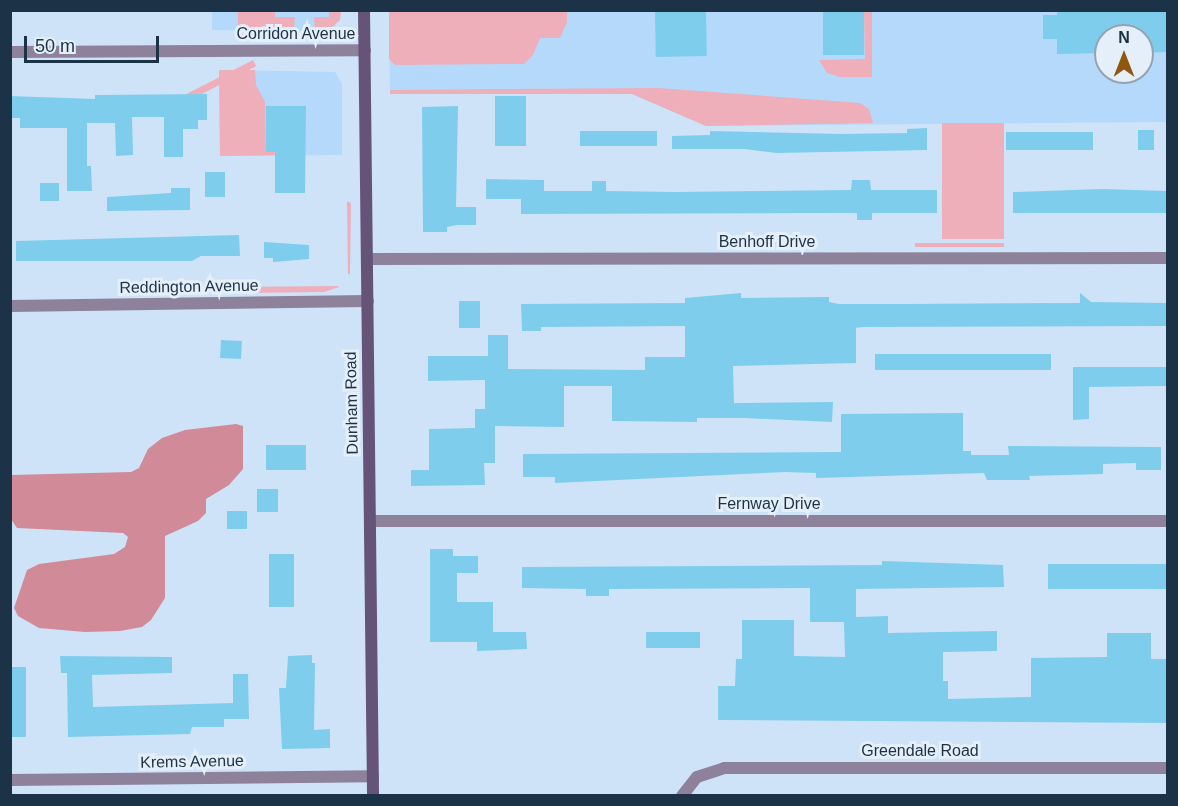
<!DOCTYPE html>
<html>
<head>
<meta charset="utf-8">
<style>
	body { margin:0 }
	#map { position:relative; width:1178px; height:806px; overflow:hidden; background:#cee3f8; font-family:Arial,sans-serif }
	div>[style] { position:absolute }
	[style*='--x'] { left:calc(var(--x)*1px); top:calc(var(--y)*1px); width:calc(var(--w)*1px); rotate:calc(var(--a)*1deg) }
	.built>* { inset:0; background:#b5d9fa }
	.green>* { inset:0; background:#eeaeba; transform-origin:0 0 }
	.forest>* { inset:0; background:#d18a98 }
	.building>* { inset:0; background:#7ecded; transform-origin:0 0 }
	.street>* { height:12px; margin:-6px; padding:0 6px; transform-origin:6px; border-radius:6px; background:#8d819b }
	.secondary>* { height:12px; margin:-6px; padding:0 6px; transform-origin:6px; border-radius:6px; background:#665478 }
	span { translate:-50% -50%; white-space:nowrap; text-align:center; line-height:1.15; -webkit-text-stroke:6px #e4eff9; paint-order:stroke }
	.street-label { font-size:16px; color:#1c3246 }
	.frame { position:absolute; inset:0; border:12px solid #1c3246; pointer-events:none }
	.north { position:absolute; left:1094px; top:24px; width:60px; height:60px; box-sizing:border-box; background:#e4eff9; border:2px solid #94a3b1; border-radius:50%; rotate:0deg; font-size:16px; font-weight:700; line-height:24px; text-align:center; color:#1c3246 }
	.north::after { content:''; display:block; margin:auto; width:21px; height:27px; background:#90580f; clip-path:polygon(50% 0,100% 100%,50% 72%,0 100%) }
	.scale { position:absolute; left:24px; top:36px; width:135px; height:27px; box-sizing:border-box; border:3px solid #1c3246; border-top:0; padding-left:8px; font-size:18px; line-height:21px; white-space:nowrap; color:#1c3246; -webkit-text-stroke:4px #e4eff9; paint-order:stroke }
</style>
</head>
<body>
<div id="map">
	<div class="built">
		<i style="clip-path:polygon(341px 10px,335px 26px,315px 31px,212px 30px,212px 11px)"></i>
		<i style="clip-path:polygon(evenodd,389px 11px,1167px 11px,1167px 122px,706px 126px,632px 94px,390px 94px,389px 11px,1106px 36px,1142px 36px,1142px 72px,1106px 72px,1106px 36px)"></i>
		<i style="clip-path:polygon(219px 70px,335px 72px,342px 84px,342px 155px,220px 156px)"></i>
	</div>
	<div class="green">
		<i style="clip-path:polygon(238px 11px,275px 11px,275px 17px,295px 17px,294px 30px,238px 30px)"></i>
		<i style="clip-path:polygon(329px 11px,341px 11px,340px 20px,331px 28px,315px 31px,314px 17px,329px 17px)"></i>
		<i style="clip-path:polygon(389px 11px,567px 11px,567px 22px,560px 38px,540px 38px,533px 55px,524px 64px,395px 65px,389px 59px)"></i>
		<i style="clip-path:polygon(864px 11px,872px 11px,872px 77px,840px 77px,827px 73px,819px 60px,865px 59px)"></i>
		<i style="clip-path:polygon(239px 34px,291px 33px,294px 34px,287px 40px,242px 40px)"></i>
		<i style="left:253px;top:60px;width:7px;height:78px;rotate:63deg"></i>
		<i style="clip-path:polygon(219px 70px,255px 70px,256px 85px,265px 102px,266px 152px,304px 152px,304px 155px,220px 156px)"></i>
		<i style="clip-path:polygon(658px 88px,860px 103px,869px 109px,873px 123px,706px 126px,632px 94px,390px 94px,390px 90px)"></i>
		<i style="left:942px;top:123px;width:62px;height:116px"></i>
		<i style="clip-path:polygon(347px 201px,351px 203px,350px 274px,348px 274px)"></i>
		<i style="left:915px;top:243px;width:89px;height:4px"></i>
		<i style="clip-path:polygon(232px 287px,338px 286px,339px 287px,324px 292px,232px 293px)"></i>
	</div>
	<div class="forest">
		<i style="clip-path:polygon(236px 424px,243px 426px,243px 469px,229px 485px,206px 499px,206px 513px,198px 521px,165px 536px,165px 598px,151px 620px,142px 627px,120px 631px,85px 632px,39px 628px,18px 616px,14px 608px,27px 570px,39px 564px,114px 554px,125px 547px,128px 537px,123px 533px,17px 528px,11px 519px,11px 475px,131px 472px,139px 468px,148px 449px,162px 438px,185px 430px)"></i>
	</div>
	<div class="building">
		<i style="left:823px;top:10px;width:41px;height:45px"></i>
		<i style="clip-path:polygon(1057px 10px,1167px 10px,1167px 52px,1142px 53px,1142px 36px,1106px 36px,1106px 53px,1057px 54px,1057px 39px,1043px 39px,1043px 15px,1057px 15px)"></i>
		<i style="left:706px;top:11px;width:45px;height:51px;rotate:89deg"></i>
		<i style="clip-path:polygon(207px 94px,207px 120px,198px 120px,198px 129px,183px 129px,183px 157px,164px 157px,164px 117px,132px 117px,133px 155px,116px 156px,115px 123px,87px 123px,87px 166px,91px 166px,92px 191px,67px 191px,67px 128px,20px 128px,20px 118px,10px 118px,10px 96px,95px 99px,95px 95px)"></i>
		<i style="left:495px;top:96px;width:31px;height:50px"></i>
		<i style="clip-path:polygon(266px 106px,306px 106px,305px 193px,275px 193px,275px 152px,266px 152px)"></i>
		<i style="clip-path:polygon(458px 106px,456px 207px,476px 207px,476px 225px,457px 225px,447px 227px,447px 232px,423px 232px,422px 107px)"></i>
		<i style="clip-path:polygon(927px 128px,927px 150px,777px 153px,744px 149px,672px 149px,672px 136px,710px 135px,710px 131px,842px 134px,907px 133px,907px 129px)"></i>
		<i style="left:1138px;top:130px;width:16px;height:20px"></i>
		<i style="left:657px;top:131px;width:15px;height:77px;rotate:90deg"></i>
		<i style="left:1006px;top:132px;width:87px;height:18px"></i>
		<i style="left:205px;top:172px;width:20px;height:25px"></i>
		<i style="clip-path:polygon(486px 179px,544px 180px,544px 191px,592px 191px,592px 181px,606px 181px,606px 191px,675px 192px,851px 190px,852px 180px,870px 180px,871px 190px,937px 190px,937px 213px,872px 213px,872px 220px,857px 220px,857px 213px,851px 213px,521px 214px,521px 199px,486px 199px)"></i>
		<i style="left:40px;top:183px;width:19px;height:18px"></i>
		<i style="clip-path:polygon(171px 188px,190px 188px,190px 210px,107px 211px,107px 197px,171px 193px)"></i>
		<i style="clip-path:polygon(1102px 189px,1167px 191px,1167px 213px,1013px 213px,1013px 192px)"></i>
		<i style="clip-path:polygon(239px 235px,240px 256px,201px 256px,192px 261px,16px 261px,16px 241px)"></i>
		<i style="clip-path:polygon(264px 242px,309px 245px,309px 259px,273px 262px,273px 258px,264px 258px)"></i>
		<i style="clip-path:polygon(741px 293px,741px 298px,829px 297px,829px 302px,839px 304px,904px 304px,1080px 303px,1080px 293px,1091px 302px,1167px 303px,1167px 326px,862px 327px,856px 328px,856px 363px,733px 366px,734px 403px,833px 402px,832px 422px,744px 418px,697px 418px,697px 422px,612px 421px,612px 386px,564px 386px,564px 427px,495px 426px,495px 463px,484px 463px,485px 485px,411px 486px,411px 470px,429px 470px,429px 429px,475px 428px,475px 409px,485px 409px,485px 380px,428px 381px,428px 356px,488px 356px,488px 335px,508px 335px,508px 369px,645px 370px,645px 357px,685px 357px,685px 326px,541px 327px,541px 331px,522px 331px,521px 304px,685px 303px,685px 298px)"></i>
		<i style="left:459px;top:301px;width:21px;height:27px"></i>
		<i style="left:221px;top:340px;width:21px;height:18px;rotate:3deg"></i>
		<i style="left:1051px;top:354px;width:16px;height:176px;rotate:90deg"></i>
		<i style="clip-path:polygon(1073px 367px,1166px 367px,1166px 386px,1089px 387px,1089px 419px,1073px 420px)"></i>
		<i style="clip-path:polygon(963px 413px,963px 451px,971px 451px,971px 455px,1009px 455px,1008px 446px,1161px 447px,1161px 470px,1136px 470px,1136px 463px,1103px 464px,1103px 474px,1029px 476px,1030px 480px,987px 480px,984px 473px,816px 478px,816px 473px,785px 472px,555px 483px,555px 477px,523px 477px,523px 454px,841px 452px,841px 414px)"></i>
		<i style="left:306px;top:445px;width:25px;height:40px;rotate:90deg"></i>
		<i style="left:257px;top:489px;width:21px;height:23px"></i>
		<i style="left:247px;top:511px;width:18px;height:20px;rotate:90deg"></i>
		<i style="clip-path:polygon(430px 549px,453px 549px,453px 556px,478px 556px,478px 573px,457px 573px,457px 602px,493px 602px,493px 632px,526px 632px,527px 649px,477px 651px,477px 642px,430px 642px)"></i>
		<i style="left:269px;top:554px;width:25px;height:53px"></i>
		<i style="clip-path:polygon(882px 561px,1003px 565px,1004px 587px,856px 589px,856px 617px,888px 616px,888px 633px,997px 631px,997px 651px,943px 652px,943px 681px,948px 681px,948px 699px,1031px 697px,1031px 658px,1107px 657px,1107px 633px,1151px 633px,1151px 659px,1166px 659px,1167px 723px,718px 720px,718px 686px,735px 686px,736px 659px,742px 659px,742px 620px,794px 620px,794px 656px,845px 657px,844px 622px,810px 622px,810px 588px,609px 589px,609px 596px,586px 596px,586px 589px,522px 588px,522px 567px,882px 565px)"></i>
		<i style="left:1167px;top:564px;width:25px;height:119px;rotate:90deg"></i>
		<i style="left:700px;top:632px;width:16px;height:54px;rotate:90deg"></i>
		<i style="clip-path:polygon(312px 655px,312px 663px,315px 663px,314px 730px,330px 729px,330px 748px,282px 749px,279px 688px,286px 688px,288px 656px)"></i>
		<i style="clip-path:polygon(60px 656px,172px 657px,172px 673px,92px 675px,93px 707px,233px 703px,233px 674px,248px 674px,249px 719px,224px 719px,224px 727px,192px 727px,190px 734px,68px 737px,67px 673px,61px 673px)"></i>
		<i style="left:10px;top:667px;width:16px;height:70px"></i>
	</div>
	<div class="street">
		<i style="--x:10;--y:52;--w:355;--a:-0.3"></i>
		<i style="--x:367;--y:259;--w:801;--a:-0.07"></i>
		<i style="--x:10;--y:306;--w:358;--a:-0.8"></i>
		<i style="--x:370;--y:521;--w:798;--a:0"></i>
		<i style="--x:10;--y:780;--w:363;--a:-0.6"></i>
		<i style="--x:682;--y:796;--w:24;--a:-52"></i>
		<i style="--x:697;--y:777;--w:28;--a:-18"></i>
		<i style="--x:724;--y:768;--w:444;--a:0"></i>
	</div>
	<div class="secondary">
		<i style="--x:364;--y:10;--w:786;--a:89.34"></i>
	</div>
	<div class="street-label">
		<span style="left:296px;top:34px">Corridon Avenue</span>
		<span style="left:767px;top:242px">Benhoff Drive</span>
		<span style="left:189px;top:287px;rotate:-1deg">Reddington Avenue</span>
		<span style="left:352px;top:403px;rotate:-91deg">Dunham Road</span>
		<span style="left:769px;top:504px">Fernway Drive</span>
		<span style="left:920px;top:751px">Greendale Road</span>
		<span style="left:192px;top:762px;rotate:-1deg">Krems Avenue</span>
	</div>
	<div class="frame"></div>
	<div class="north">N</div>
	<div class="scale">50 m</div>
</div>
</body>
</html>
